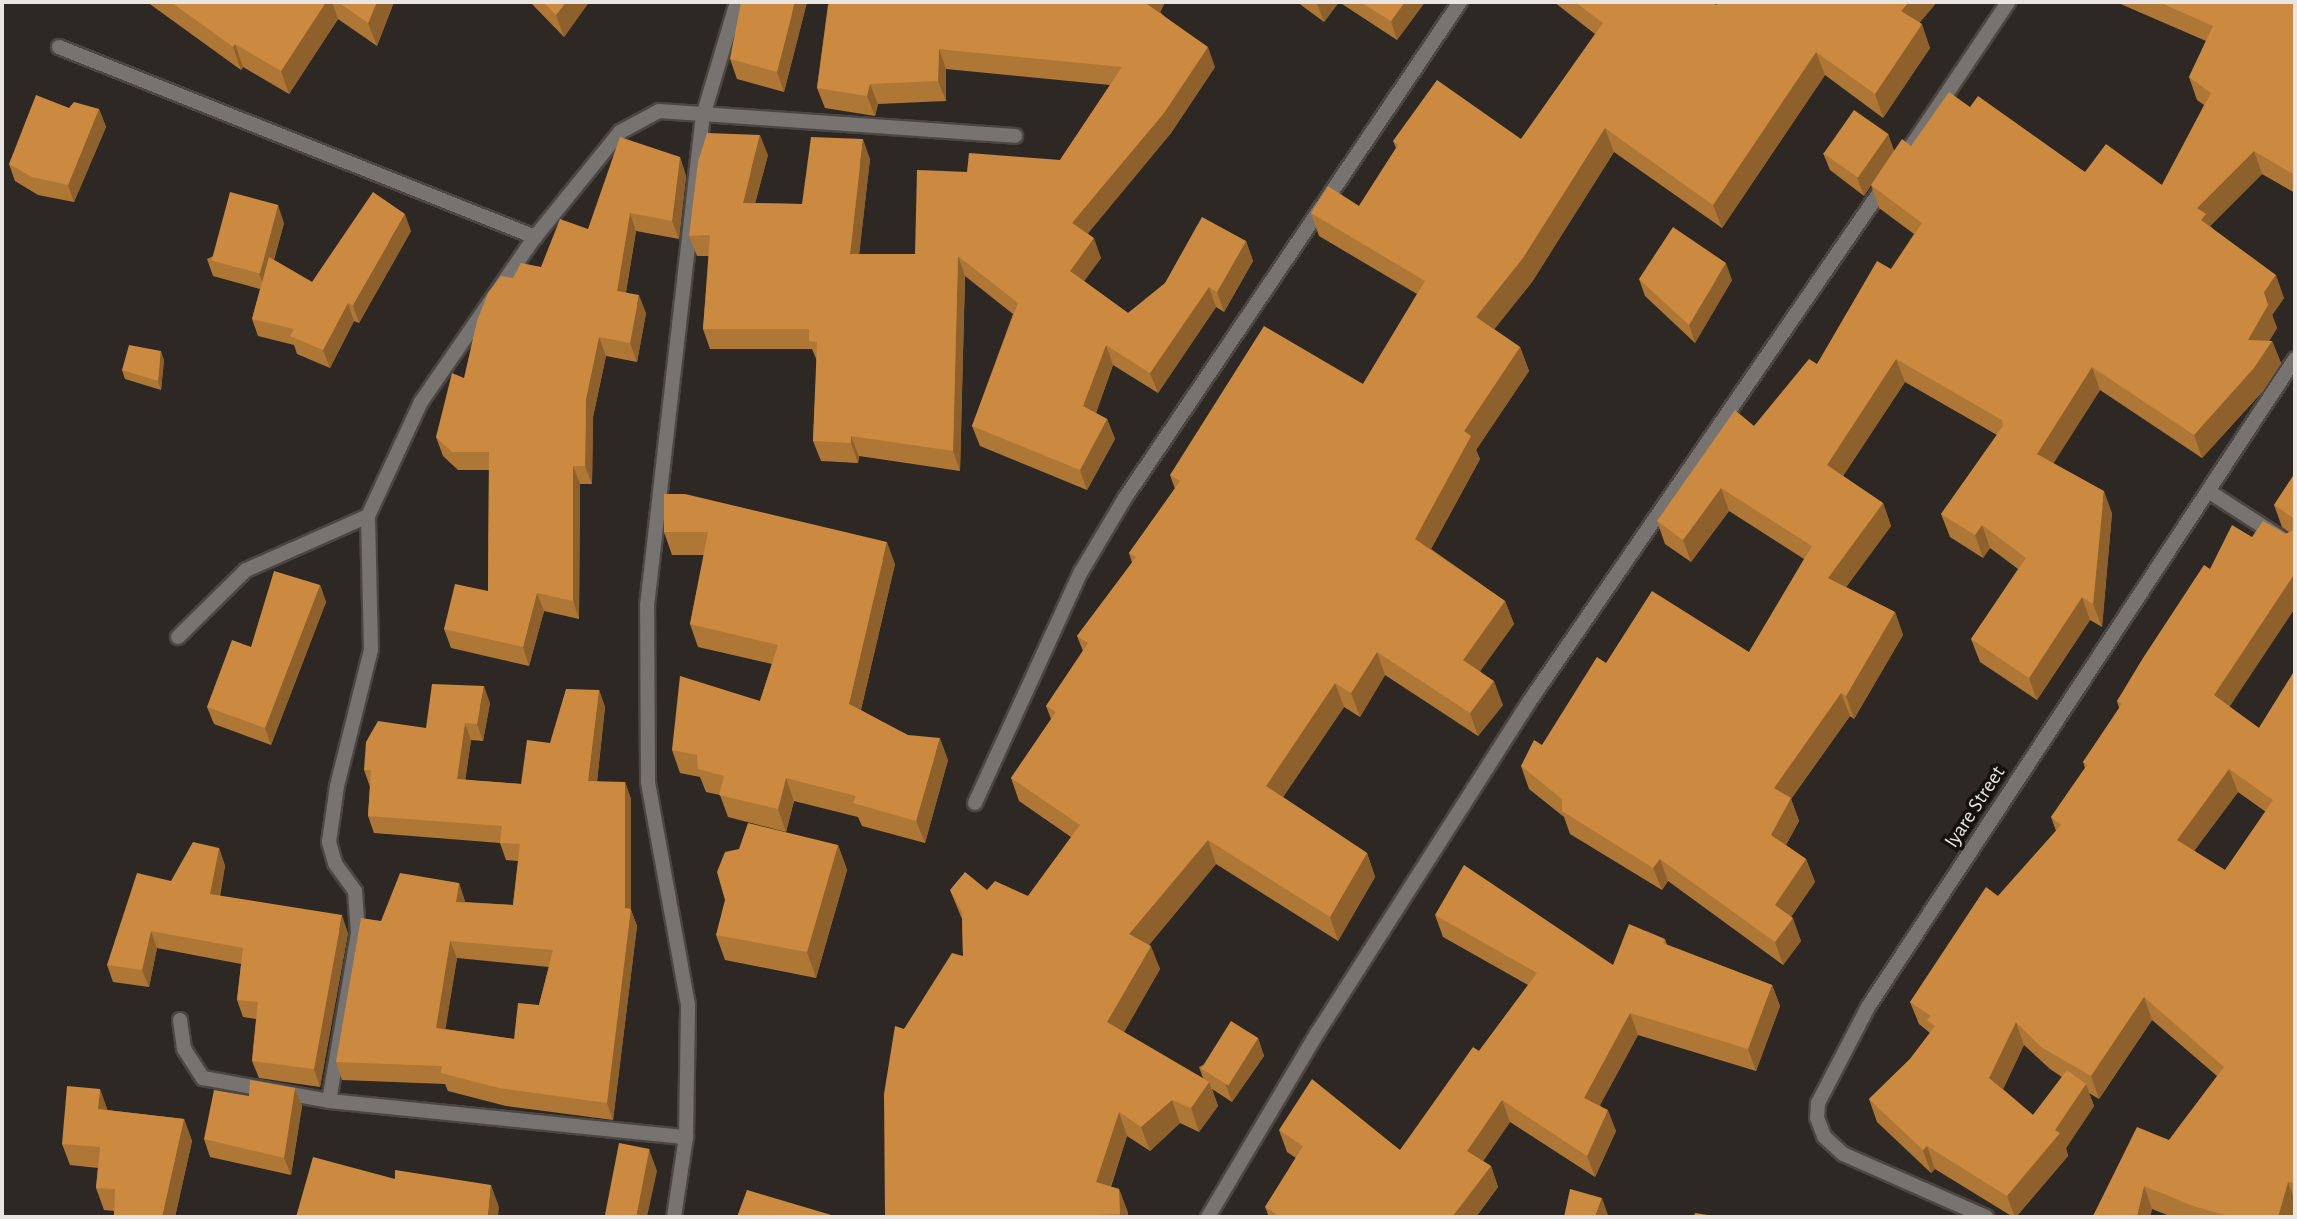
<!DOCTYPE html>
<html>
<head>
<meta charset="utf-8">
<style>
	body { margin:0 }
	#map { position:relative; width:2297px; height:1219px; overflow:hidden; background:#2d2823; font-family:"Alegreya Sans",sans-serif }
	div>[style] { position:absolute }
	[style*='--x'] { left:calc(var(--x)*1px); top:calc(var(--y)*1px); width:calc(var(--w)*1px); rotate:calc(var(--a)*1deg) }
	.roads { filter:drop-shadow(2px 0 #4b4642) drop-shadow(-2px 0 #4b4642) drop-shadow(0 2px #4b4642) drop-shadow(0 -2px #4b4642) }
	.lane>* { height:14px; margin:-7px; padding:0 7px; transform-origin:7px; border-radius:7px; background:#767371 }
	.street>* { height:14px; margin:-7px; padding:0 7px; transform-origin:7px; border-radius:7px; background:#767371 }
	.wall>* { inset:0; background:#af7736 }
	.shaded-wall>* { inset:0; background:#8e612c }
	.building>* { inset:0; background:#cb8a3f; transform-origin:0 0 }
	span { translate:-50% -50%; white-space:nowrap; text-align:center; line-height:1.15; -webkit-text-stroke:7px #14120f; paint-order:stroke }
	.street-label { font-size:21px; color:#e8e5e2 }
	.frame { position:absolute; inset:0; border:4px solid #e8e5e2; pointer-events:none }
</style>
</head>
<body>
<div id="map">
	<div class="roads">
		<div class="lane">
			<i style="--x:178;--y:637;--w:95;--a:-44.6"></i>
			<i style="--x:246;--y:570;--w:133;--a:-23.9"></i>
		</div>
		<div class="street">
			<i style="--x:59;--y:47;--w:513;--a:21.76"></i>
			<i style="--x:1902;--y:160;--w:190;--a:-56.1"></i>
			<i style="--x:2208;--y:491;--w:103;--a:32.8"></i>
			<i style="--x:975;--y:803;--w:254;--a:-65.4"></i>
			<i style="--x:1081;--y:572;--w:86;--a:-59.3"></i>
			<i style="--x:1125;--y:498;--w:599;--a:-55.96"></i>
			<i style="--x:180;--y:1020;--w:29;--a:82"></i>
			<i style="--x:184;--y:1049;--w:35;--a:57"></i>
			<i style="--x:203;--y:1078;--w:128;--a:10.3"></i>
			<i style="--x:329;--y:1101;--w:359;--a:5.8"></i>
			<i style="--x:329;--y:1101;--w:170;--a:-80.2"></i>
			<i style="--x:358;--y:933;--w:42;--a:-94.1"></i>
			<i style="--x:355;--y:891;--w:34;--a:-126"></i>
			<i style="--x:335;--y:863;--w:22;--a:-106"></i>
			<i style="--x:329;--y:842;--w:57;--a:-81.9"></i>
			<i style="--x:337;--y:786;--w:140;--a:-76"></i>
			<i style="--x:371;--y:650;--w:134;--a:-91.3"></i>
			<i style="--x:368;--y:516;--w:126;--a:-65.1"></i>
			<i style="--x:421;--y:402;--w:201;--a:-55.4"></i>
			<i style="--x:535;--y:237;--w:135;--a:-51"></i>
			<i style="--x:620;--y:132;--w:44;--a:-28.3"></i>
			<i style="--x:659;--y:111;--w:357;--a:4"></i>
			<i style="--x:674;--y:1217;--w:81;--a:-81.5"></i>
			<i style="--x:686;--y:1137;--w:132;--a:-89.1"></i>
			<i style="--x:688;--y:1005;--w:227;--a:-100.2"></i>
			<i style="--x:648;--y:782;--w:176;--a:-90.3"></i>
			<i style="--x:647;--y:606;--w:493;--a:-83.5"></i>
			<i style="--x:703;--y:116;--w:119;--a:-73.4"></i>
			<i style="--x:1208;--y:1217;--w:215;--a:-59.3"></i>
			<i style="--x:1318;--y:1032;--w:392;--a:-57.4"></i>
			<i style="--x:1529;--y:702;--w:630;--a:-55.48"></i>
			<i style="--x:1986;--y:1217;--w:156;--a:-156.2"></i>
			<i style="--x:1843;--y:1154;--w:26;--a:-137"></i>
			<i style="--x:1824;--y:1136;--w:19;--a:-111"></i>
			<i style="--x:1817;--y:1118;--w:15;--a:-86"></i>
			<i style="--x:1818;--y:1103;--w:108;--a:-62.5"></i>
			<i style="--x:1868;--y:1007;--w:776;--a:-56.62"></i>
		</div>
	</div>
	<div class="wall">
		<i style="clip-path:polygon(147px 2px,394px 2px,377px 46px,338px 19px,289px 94px,243px 67px,241px 70px)"></i>
		<i style="clip-path:polygon(530px 2px,589px 2px,564px 37px)"></i>
		<i style="clip-path:polygon(807px 2px,784px 92px,737px 79px,730px 59px)"></i>
		<i style="clip-path:polygon(818px 2px,1165px 2px,1160px 12px,1215px 67px,1171px 133px,1088px 233px,1101px 258px,1084px 281px,1128px 313px,1246px 241px,1253px 261px,1224px 312px,1216px 307px,1158px 393px,1113px 365px,1096px 413px,1107px 419px,1115px 439px,1087px 490px,980px 446px,972px 426px,1013px 314px,965px 276px,960px 471px,859px 456px,858px 463px,821px 461px,813px 441px,817px 361px,812px 349px,710px 349px,703px 329px,709px 256px,697px 256px,689px 236px,768px 155px,755px 203px,802px 204px,870px 159px,859px 254px,915px 254px,967px 172px,1060px 160px,1110px 85px,946px 69px,946px 101px,878px 104px,875px 116px,825px 108px,817px 88px,828px 4px)"></i>
		<i style="clip-path:polygon(1297px 2px,1425px 2px,1397px 40px,1339px 2px,1324px 22px)"></i>
		<i style="clip-path:polygon(1554px 2px,1712px 2px,1716px 5px,1719px 2px,1937px 2px,1919px 23px,1930px 48px,1883px 118px,1825px 75px,1722px 228px,1614px 152px,1532px 282px,1494px 329px,1520px 347px,1529px 371px,1476px 450px,1480px 459px,1431px 549px,1505px 601px,1514px 624px,1480px 671px,1503px 705px,1478px 736px,1385px 675px,1360px 717px,1344px 707px,1283px 797px,1367px 853px,1375px 877px,1338px 941px,1216px 864px,1149px 945px,1160px 969px,1124px 1032px,1203px 1078px,1199px 1067px,1258px 1038px,1264px 1056px,1232px 1102px,1212px 1089px,1218px 1106px,1199px 1132px,1180px 1123px,1150px 1151px,1127px 1136px,1111px 1187px,1119px 1189px,1128px 1213px,1128px 1217px,885px 1217px,904px 1029px,963px 956px,962px 919px,950px 890px,987px 890px,1028px 896px,1071px 837px,1019px 801px,1011px 778px,1051px 719px,1046px 706px,1083px 651px,1077px 636px,1132px 563px,1129px 553px,1175px 489px,1170px 475px,1363px 384px,1417px 294px,1319px 236px,1311px 213px,1359px 206px,1396px 148px,1393px 141px,1521px 139px,1595px 34px)"></i>
		<i style="clip-path:polygon(2116px 2px,2295px 2px,2295px 193px,2262px 174px,2210px 226px,2284px 298px,2272px 315px,2277px 328px,2269px 341px,2272px 341px,2281px 363px,2263px 391px,2202px 458px,2100px 390px,2053px 463px,2112px 513px,2102px 627px,2090px 620px,2037px 700px,1980px 662px,1971px 639px,2018px 569px,1990px 548px,1983px 558px,1950px 537px,1941px 514px,1997px 435px,1905px 382px,1843px 476px,1883px 503px,1891px 526px,1846px 587px,1895px 612px,1903px 635px,1854px 719px,1850px 716px,1791px 799px,1799px 821px,1786px 845px,1806px 859px,1815px 882px,1791px 917px,1801px 941px,1783px 965px,1668px 881px,1662px 890px,1570px 834px,1564px 817px,1529px 789px,1521px 766px,1542px 745px,1606px 663px,1749px 652px,1804px 559px,1729px 511px,1691px 562px,1665px 544px,1657px 521px,1817px 364px,1891px 269px,1914px 234px,1879px 208px,1871px 185px,1864px 196px,1830px 170px,1823px 153px,1888px 134px,1894px 151px,1911px 146px,1970px 107px,2085px 172px,2162px 185px,2204px 105px,2197px 100px,2189px 77px,2206px 41px)"></i>
		<i style="clip-path:polygon(69px 108px,99px 109px,106px 127px,74px 202px,38px 195px,15px 181px,9px 164px)"></i>
		<i style="clip-path:polygon(680px 157px,686px 176px,679px 239px,636px 231px,626px 292px,646px 313px,637px 362px,606px 356px,593px 417px,592px 484px,580px 484px,579px 619px,544px 611px,529px 666px,451px 648px,444px 629px,488px 591px,489px 470px,458px 470px,443px 456px,436px 437px,513px 278px,541px 267px,588px 229px)"></i>
		<i style="clip-path:polygon(284px 223px,274px 260px,312px 282px,411px 231px,359px 323px,354px 321px,330px 368px,297px 354px,294px 345px,258px 336px,252px 319px,260px 289px,213px 276px,207px 259px)"></i>
		<i style="clip-path:polygon(1639px 279px,1732px 280px,1695px 343px,1645px 296px)"></i>
		<i style="clip-path:polygon(164px 360px,161px 390px,125px 379px,122px 370px)"></i>
		<i style="clip-path:polygon(evenodd,2295px 473px,2295px 608px,2229px 707px,2259px 728px,2295px 670px,2295px 1208px,2293px 1217px,2172px 1217px,2152px 1209px,2150px 1217px,2093px 1217px,2093px 1216px,2169px 1140px,2217px 1076px,2152px 1020px,2099px 1099px,2089px 1093px,2094px 1106px,2066px 1148px,2068px 1156px,2016px 1217px,2013px 1217px,1935px 1169px,1931px 1173px,1877px 1122px,1869px 1099px,1910px 1059px,1930px 1033px,1919px 1024px,1910px 1002px,1998px 896px,2056px 831px,2051px 817px,2085px 768px,2083px 762px,2119px 708px,2117px 701px,2210px 569px,2252px 537px,2286px 534px,2289px 532px,2282px 527px,2274px 505px,2295px 473px,2238px 792px,2266px 812px,2225px 870px,2194px 851px,2238px 792px,2295px 473px,2024px 1045px,2050px 1069px,2062px 1077px,2033px 1115px,2003px 1089px,2024px 1045px)"></i>
		<i style="clip-path:polygon(664px 494px,895px 564px,861px 710px,948px 760px,925px 843px,862px 826px,858px 817px,794px 801px,786px 832px,728px 817px,720px 795px,706px 792px,700px 777px,680px 773px,672px 750px,760px 701px,772px 664px,698px 647px,690px 624px,704px 555px,672px 555px,664px 532px)"></i>
		<i style="clip-path:polygon(320px 585px,326px 602px,271px 745px,214px 724px,207px 707px,251px 647px)"></i>
		<i style="clip-path:polygon(evenodd,599px 690px,605px 707px,597px 782px,625px 782px,631px 799px,631px 910px,637px 926px,613px 1120px,506px 1106px,448px 1091px,445px 1084px,342px 1080px,336px 1062px,381px 921px,459px 883px,465px 902px,513px 905px,518px 861px,506px 860px,500px 843px,374px 833px,368px 816px,370px 787px,364px 770px,490px 703px,483px 741px,471px 740px,465px 780px,521px 784px,550px 743px,599px 690px,457px 958px,549px 967px,539px 1005px,514px 1039px,445px 1029px,457px 958px)"></i>
		<i style="clip-path:polygon(838px 845px,847px 870px,816px 978px,725px 960px,716px 935px)"></i>
		<i style="clip-path:polygon(219px 848px,225px 866px,220px 896px,348px 933px,320px 1087px,259px 1078px,252px 1061px,256px 1019px,243px 1017px,237px 1000px,241px 964px,157px 948px,149px 987px,113px 982px,107px 965px,171px 881px)"></i>
		<i style="clip-path:polygon(1435px 915px,1613px 965px,1665px 939px,1667px 945px,1772px 985px,1780px 1006px,1756px 1071px,1638px 1035px,1600px 1105px,1616px 1131px,1595px 1177px,1510px 1122px,1483px 1161px,1491px 1166px,1498px 1187px,1476px 1217px,1269px 1217px,1265px 1207px,1296px 1158px,1287px 1152px,1279px 1130px,1400px 1150px,1479px 1051px,1528px 985px,1443px 937px)"></i>
		<i style="clip-path:polygon(295px 1088px,302px 1106px,291px 1175px,210px 1157px,204px 1139px,249px 1096px)"></i>
		<i style="clip-path:polygon(100px 1089px,107px 1110px,184px 1119px,192px 1141px,175px 1217px,114px 1217px,114px 1211px,104px 1210px,96px 1188px,98px 1168px,70px 1165px,62px 1144px)"></i>
	</div>
	<div class="shaded-wall">
		<i style="clip-path:polygon(326px 2px,332px 2px,338px 19px,289px 94px,281px 71px)"></i>
		<i style="clip-path:polygon(377px 2px,394px 2px,377px 46px,368px 23px)"></i>
		<i style="clip-path:polygon(566px 2px,589px 2px,564px 37px,556px 15px)"></i>
		<i style="clip-path:polygon(795px 2px,807px 2px,784px 92px,777px 72px)"></i>
		<i style="clip-path:polygon(1148px 2px,1165px 2px,1155px 24px,1147px 4px)"></i>
		<i style="clip-path:polygon(1318px 2px,1339px 2px,1324px 22px,1317px 4px)"></i>
		<i style="clip-path:polygon(1405px 2px,1425px 2px,1397px 40px,1391px 21px)"></i>
		<i style="clip-path:polygon(1909px 2px,1937px 2px,1910px 34px,1901px 11px)"></i>
		<i style="clip-path:polygon(1922px 24px,1930px 48px,1883px 118px,1875px 94px)"></i>
		<i style="clip-path:polygon(235px 44px,243px 67px,241px 70px,233px 47px)"></i>
		<i style="clip-path:polygon(1208px 47px,1215px 67px,1171px 133px,1080px 243px,1072px 223px)"></i>
		<i style="clip-path:polygon(939px 49px,946px 69px,946px 101px,938px 81px)"></i>
		<i style="clip-path:polygon(1816px 52px,1825px 75px,1722px 228px,1713px 205px)"></i>
		<i style="clip-path:polygon(870px 84px,878px 104px,875px 116px,867px 96px)"></i>
		<i style="clip-path:polygon(99px 109px,106px 127px,74px 202px,68px 185px)"></i>
		<i style="clip-path:polygon(1605px 128px,1614px 152px,1532px 282px,1485px 341px,1476px 317px)"></i>
		<i style="clip-path:polygon(1888px 134px,1894px 151px,1864px 196px,1857px 178px)"></i>
		<i style="clip-path:polygon(760px 135px,768px 155px,750px 223px,743px 203px)"></i>
		<i style="clip-path:polygon(863px 139px,870px 159px,857px 274px,850px 254px)"></i>
		<i style="clip-path:polygon(2254px 151px,2262px 174px,2210px 226px,2214px 236px,2210px 243px,2197px 208px)"></i>
		<i style="clip-path:polygon(680px 157px,686px 176px,679px 239px,672px 221px)"></i>
		<i style="clip-path:polygon(278px 205px,284px 223px,265px 290px,259px 273px)"></i>
		<i style="clip-path:polygon(630px 213px,636px 231px,623px 309px,617px 291px)"></i>
		<i style="clip-path:polygon(405px 214px,411px 231px,359px 323px,353px 305px)"></i>
		<i style="clip-path:polygon(1094px 238px,1101px 258px,1077px 291px,1070px 271px)"></i>
		<i style="clip-path:polygon(1246px 241px,1253px 261px,1224px 312px,1217px 292px)"></i>
		<i style="clip-path:polygon(958px 256px,965px 276px,960px 471px,953px 451px)"></i>
		<i style="clip-path:polygon(1726px 263px,1732px 280px,1695px 343px,1689px 325px)"></i>
		<i style="clip-path:polygon(2276px 275px,2284px 298px,2272px 315px,2277px 328px,2256px 363px,2248px 340px,2264px 292px)"></i>
		<i style="clip-path:polygon(1209px 287px,1216px 307px,1158px 393px,1150px 373px)"></i>
		<i style="clip-path:polygon(639px 295px,646px 313px,637px 362px,630px 343px)"></i>
		<i style="clip-path:polygon(348px 303px,354px 321px,330px 368px,323px 350px)"></i>
		<i style="clip-path:polygon(599px 337px,606px 356px,593px 417px,592px 484px,585px 466px,586px 399px)"></i>
		<i style="clip-path:polygon(2272px 341px,2281px 363px,2263px 391px,2202px 458px,2194px 435px)"></i>
		<i style="clip-path:polygon(1106px 345px,1113px 365px,1091px 426px,1083px 406px)"></i>
		<i style="clip-path:polygon(1520px 347px,1529px 371px,1476px 450px,1480px 459px,1424px 562px,1415px 539px,1464px 431px)"></i>
		<i style="clip-path:polygon(161px 351px,164px 360px,161px 390px,158px 381px)"></i>
		<i style="clip-path:polygon(1896px 359px,1905px 382px,1835px 488px,1827px 465px)"></i>
		<i style="clip-path:polygon(2092px 367px,2100px 390px,2045px 477px,2037px 454px)"></i>
		<i style="clip-path:polygon(1107px 419px,1115px 439px,1087px 490px,1080px 470px)"></i>
		<i style="clip-path:polygon(851px 436px,859px 456px,858px 463px,851px 443px)"></i>
		<i style="clip-path:polygon(573px 466px,580px 484px,579px 619px,573px 601px)"></i>
		<i style="clip-path:polygon(1721px 488px,1729px 511px,1691px 562px,1683px 540px)"></i>
		<i style="clip-path:polygon(2104px 491px,2112px 513px,2102px 627px,2093px 604px)"></i>
		<i style="clip-path:polygon(1883px 503px,1891px 526px,1836px 601px,1828px 578px)"></i>
		<i style="clip-path:polygon(1982px 525px,1990px 548px,1983px 558px,1975px 535px)"></i>
		<i style="clip-path:polygon(887px 542px,895px 564px,857px 726px,849px 704px)"></i>
		<i style="clip-path:polygon(2295px 573px,2295px 608px,2222px 718px,2214px 695px)"></i>
		<i style="clip-path:polygon(320px 585px,326px 602px,271px 745px,265px 728px)"></i>
		<i style="clip-path:polygon(537px 593px,544px 611px,529px 666px,523px 647px)"></i>
		<i style="clip-path:polygon(2082px 597px,2090px 620px,2037px 700px,2029px 678px)"></i>
		<i style="clip-path:polygon(1505px 601px,1514px 624px,1471px 684px,1463px 660px)"></i>
		<i style="clip-path:polygon(1895px 612px,1903px 635px,1854px 719px,1846px 696px)"></i>
		<i style="clip-path:polygon(1377px 652px,1385px 675px,1360px 717px,1351px 693px)"></i>
		<i style="clip-path:polygon(1494px 681px,1503px 705px,1478px 736px,1470px 713px)"></i>
		<i style="clip-path:polygon(1335px 683px,1344px 707px,1275px 809px,1266px 786px)"></i>
		<i style="clip-path:polygon(484px 686px,490px 703px,483px 741px,477px 724px)"></i>
		<i style="clip-path:polygon(599px 690px,605px 707px,595px 799px,588px 781px)"></i>
		<i style="clip-path:polygon(1841px 693px,1850px 716px,1791px 799px,1799px 821px,1779px 857px,1771px 835px,1774px 788px)"></i>
		<i style="clip-path:polygon(465px 723px,471px 740px,463px 797px,457px 779px)"></i>
		<i style="clip-path:polygon(940px 738px,948px 760px,925px 843px,916px 821px)"></i>
		<i style="clip-path:polygon(2229px 769px,2238px 792px,2185px 863px,2177px 840px)"></i>
		<i style="clip-path:polygon(786px 778px,794px 801px,786px 832px,778px 809px)"></i>
		<i style="clip-path:polygon(625px 782px,631px 799px,631px 910px,637px 926px,613px 1120px,607px 1103px,625px 908px)"></i>
		<i style="clip-path:polygon(1208px 840px,1216px 864px,1138px 958px,1129px 934px)"></i>
		<i style="clip-path:polygon(838px 845px,847px 870px,816px 978px,807px 952px)"></i>
		<i style="clip-path:polygon(219px 848px,225px 866px,216px 911px,210px 894px)"></i>
		<i style="clip-path:polygon(1367px 853px,1375px 877px,1338px 941px,1330px 917px)"></i>
		<i style="clip-path:polygon(1660px 859px,1668px 881px,1662px 890px,1653px 868px)"></i>
		<i style="clip-path:polygon(1806px 859px,1815px 882px,1783px 928px,1775px 905px)"></i>
		<i style="clip-path:polygon(459px 883px,465px 901px,462px 919px,456px 902px)"></i>
		<i style="clip-path:polygon(342px 915px,348px 933px,320px 1087px,314px 1069px)"></i>
		<i style="clip-path:polygon(1793px 918px,1801px 941px,1783px 965px,1775px 942px)"></i>
		<i style="clip-path:polygon(151px 931px,157px 948px,149px 987px,142px 970px)"></i>
		<i style="clip-path:polygon(450px 941px,457px 958px,443px 1045px,436px 1028px)"></i>
		<i style="clip-path:polygon(1151px 946px,1160px 969px,1116px 1046px,1107px 1022px)"></i>
		<i style="clip-path:polygon(1772px 985px,1780px 1006px,1756px 1071px,1748px 1049px)"></i>
		<i style="clip-path:polygon(2144px 997px,2152px 1020px,2099px 1099px,2091px 1076px)"></i>
		<i style="clip-path:polygon(1630px 1013px,1638px 1035px,1592px 1120px,1584px 1098px)"></i>
		<i style="clip-path:polygon(2016px 1022px,2024px 1045px,1998px 1100px,1989px 1078px)"></i>
		<i style="clip-path:polygon(1258px 1038px,1264px 1056px,1232px 1102px,1226px 1085px)"></i>
		<i style="clip-path:polygon(1209px 1082px,1218px 1106px,1199px 1132px,1191px 1108px)"></i>
		<i style="clip-path:polygon(2086px 1084px,2094px 1106px,2066px 1148px,2068px 1156px,2016px 1217px,2015px 1217px,2007px 1196px,2055px 1130px)"></i>
		<i style="clip-path:polygon(295px 1088px,302px 1106px,291px 1175px,284px 1158px)"></i>
		<i style="clip-path:polygon(100px 1089px,108px 1111px,98px 1109px)"></i>
		<i style="clip-path:polygon(1172px 1100px,1180px 1123px,1150px 1151px,1141px 1127px)"></i>
		<i style="clip-path:polygon(1502px 1100px,1510px 1122px,1475px 1173px,1467px 1151px)"></i>
		<i style="clip-path:polygon(1608px 1110px,1616px 1131px,1595px 1177px,1587px 1156px)"></i>
		<i style="clip-path:polygon(1119px 1112px,1127px 1136px,1104px 1206px,1096px 1182px)"></i>
		<i style="clip-path:polygon(184px 1119px,192px 1141px,175px 1217px,162px 1217px)"></i>
		<i style="clip-path:polygon(1927px 1146px,1935px 1169px,1931px 1173px,1923px 1150px)"></i>
		<i style="clip-path:polygon(649px 1149px,657px 1171px,647px 1217px,634px 1217px)"></i>
		<i style="clip-path:polygon(1491px 1166px,1498px 1187px,1476px 1217px,1452px 1217px)"></i>
		<i style="clip-path:polygon(2288px 1182px,2295px 1201px,2295px 1208px,2293px 1217px,2278px 1217px)"></i>
		<i style="clip-path:polygon(491px 1185px,499px 1207px,498px 1217px,488px 1217px)"></i>
		<i style="clip-path:polygon(2144px 1186px,2152px 1209px,2150px 1217px,2137px 1217px)"></i>
		<i style="clip-path:polygon(1119px 1189px,1128px 1213px,1128px 1217px,1121px 1217px,1120px 1214px)"></i>
		<i style="clip-path:polygon(1602px 1198px,1608px 1215px,1608px 1217px,1595px 1217px)"></i>
	</div>
	<div class="building">
		<i style="clip-path:polygon(171px 2px,326px 2px,281px 71px,235px 44px,233px 47px)"></i>
		<i style="clip-path:polygon(338px 2px,377px 2px,368px 23px)"></i>
		<i style="clip-path:polygon(543px 2px,566px 2px,556px 15px)"></i>
		<i style="clip-path:polygon(741px 2px,795px 2px,777px 72px,730px 59px)"></i>
		<i style="clip-path:polygon(829px 2px,1148px 2px,1147px 4px,1208px 47px,1164px 113px,1072px 223px,1094px 238px,1070px 271px,1128px 313px,1165px 283px,1202px 217px,1246px 241px,1217px 292px,1209px 287px,1150px 373px,1106px 345px,1083px 406px,1107px 419px,1080px 470px,972px 426px,1018px 303px,958px 256px,953px 451px,851px 436px,851px 443px,813px 441px,817px 342px,809px 341px,809px 329px,703px 329px,710px 235px,689px 236px,698px 162px,707px 133px,760px 135px,743px 203px,802px 204px,811px 137px,863px 139px,850px 254px,915px 254px,917px 170px,967px 172px,969px 153px,1060px 160px,1122px 67px,939px 49px,938px 81px,870px 84px,867px 96px,817px 88px)"></i>
		<i style="clip-path:polygon(1360px 2px,1405px 2px,1391px 21px)"></i>
		<i style="clip-path:polygon(1575px 2px,1712px 2px,1716px 5px,1719px 2px,1909px 2px,1901px 11px,1922px 24px,1875px 94px,1816px 52px,1713px 205px,1605px 128px,1523px 258px,1476px 317px,1520px 347px,1464px 431px,1471px 436px,1415px 539px,1505px 601px,1463px 660px,1494px 681px,1470px 713px,1377px 652px,1351px 693px,1335px 683px,1266px 786px,1367px 853px,1330px 917px,1208px 840px,1129px 934px,1151px 946px,1107px 1022px,1209px 1082px,1191px 1108px,1172px 1100px,1141px 1127px,1119px 1112px,1096px 1182px,1119px 1189px,1120px 1214px,1049px 1217px,885px 1217px,884px 1094px,895px 1026px,904px 1029px,952px 953px,963px 956px,962px 912px,950px 890px,965px 872px,987px 890px,995px 881px,1028px 896px,1080px 825px,1011px 778px,1056px 712px,1046px 706px,1088px 643px,1077px 636px,1136px 557px,1129px 553px,1180px 481px,1170px 475px,1264px 326px,1363px 384px,1425px 281px,1311px 213px,1328px 186px,1359px 206px,1398px 145px,1393px 141px,1437px 80px,1521px 139px,1603px 23px)"></i>
		<i style="clip-path:polygon(2159px 2px,2295px 2px,2295px 175px,2254px 151px,2197px 208px,2206px 214px,2201px 220px,2276px 275px,2264px 292px,2268px 305px,2248px 340px,2272px 341px,2254px 368px,2194px 435px,2092px 367px,2037px 454px,2104px 491px,2093px 604px,2082px 597px,2029px 678px,1971px 639px,2026px 558px,1982px 525px,1975px 535px,1941px 514px,2003px 426px,2002px 420px,1896px 359px,1827px 465px,1883px 503px,1828px 578px,1895px 612px,1846px 696px,1841px 693px,1774px 788px,1791px 798px,1771px 835px,1806px 859px,1775px 905px,1793px 918px,1775px 942px,1660px 859px,1653px 868px,1562px 811px,1562px 799px,1521px 766px,1534px 740px,1542px 745px,1597px 657px,1606px 663px,1652px 591px,1749px 652px,1812px 546px,1721px 488px,1683px 540px,1657px 521px,1735px 410px,1754px 426px,1809px 359px,1817px 364px,1877px 261px,1891px 269px,1922px 223px,1871px 185px,1902px 139px,1911px 146px,1949px 92px,1970px 107px,1978px 96px,2085px 172px,2106px 144px,2162px 185px,2211px 93px,2189px 77px,2213px 26px)"></i>
		<i style="clip-path:polygon(36px 95px,69px 108px,74px 102px,99px 109px,68px 185px,32px 177px,9px 164px)"></i>
		<i style="left:1854px;top:110px;width:42px;height:53px;rotate:35deg"></i>
		<i style="clip-path:polygon(620px 137px,680px 157px,672px 221px,630px 213px,617px 291px,639px 295px,630px 343px,599px 337px,586px 399px,585px 466px,573px 466px,573px 601px,537px 593px,523px 647px,444px 629px,455px 584px,488px 591px,489px 452px,452px 452px,436px 437px,452px 373px,464px 378px,477px 321px,488px 293px,501px 276px,513px 278px,521px 263px,541px 267px,560px 219px,588px 229px)"></i>
		<i style="left:230px;top:192px;width:50px;height:71px;rotate:15deg"></i>
		<i style="clip-path:polygon(373px 192px,405px 214px,353px 305px,348px 303px,323px 350px,290px 336px,294px 329px,252px 319px,269px 257px,312px 282px)"></i>
		<i style="clip-path:polygon(1673px 227px,1726px 263px,1689px 325px,1639px 279px)"></i>
		<i style="clip-path:polygon(129px 345px,161px 351px,158px 381px,122px 370px)"></i>
		<i style="clip-path:polygon(evenodd,2295px 473px,2295px 573px,2214px 695px,2259px 728px,2295px 670px,2295px 738px,2294px 739px,2295px 740px,2295px 1183px,2288px 1182px,2278px 1217px,2232px 1217px,2193px 1206px,2144px 1186px,2137px 1217px,2100px 1217px,2093px 1216px,2137px 1127px,2169px 1140px,2224px 1067px,2144px 997px,2091px 1076px,2041px 1047px,2016px 1022px,1989px 1078px,2033px 1115px,2067px 1070px,2086px 1084px,2055px 1130px,2060px 1133px,2007px 1196px,1927px 1146px,1923px 1150px,1869px 1099px,1910px 1059px,1935px 1026px,1927px 1020px,1931px 1016px,1910px 1002px,1986px 887px,1998px 896px,2061px 825px,2051px 817px,2087px 765px,2083px 762px,2122px 704px,2117px 701px,2143px 658px,2204px 565px,2210px 569px,2232px 525px,2252px 537px,2263px 521px,2286px 534px,2295px 529px,2295px 519px,2274px 505px,2295px 473px,2229px 769px,2273px 800px,2225px 870px,2177px 840px,2229px 769px)"></i>
		<i style="clip-path:polygon(664px 494px,685px 494px,887px 542px,849px 704px,908px 735px,940px 738px,916px 821px,853px 803px,856px 796px,786px 778px,778px 809px,719px 795px,724px 776px,698px 769px,697px 755px,672px 750px,680px 676px,760px 701px,778px 645px,690px 624px,708px 532px,664px 532px)"></i>
		<i style="clip-path:polygon(274px 571px,320px 585px,265px 728px,207px 707px,232px 640px,251px 647px)"></i>
		<i style="clip-path:polygon(evenodd,432px 684px,484px 686px,477px 724px,465px 723px,457px 779px,521px 784px,527px 740px,550px 743px,566px 689px,599px 690px,588px 781px,625px 782px,625px 908px,631px 909px,607px 1103px,499px 1088px,441px 1073px,442px 1066px,336px 1062px,361px 918px,381px 921px,400px 873px,459px 883px,456px 902px,513px 905px,520px 844px,500px 843px,502px 826px,368px 816px,371px 770px,364px 770px,366px 742px,378px 721px,426px 728px,432px 684px,450px 941px,553px 950px,539px 1005px,518px 1003px,514px 1039px,436px 1028px,450px 941px)"></i>
		<i style="clip-path:polygon(748px 823px,838px 845px,807px 952px,716px 935px,725px 900px,717px 872px,725px 852px,739px 849px)"></i>
		<i style="clip-path:polygon(193px 842px,219px 848px,210px 894px,342px 915px,314px 1069px,252px 1061px,258px 1002px,237px 1000px,243px 948px,151px 931px,142px 970px,107px 965px,137px 873px,171px 881px)"></i>
		<i style="clip-path:polygon(1464px 865px,1613px 965px,1629px 924px,1665px 939px,1663px 943px,1772px 985px,1748px 1049px,1630px 1013px,1584px 1098px,1608px 1110px,1587px 1156px,1502px 1100px,1467px 1151px,1491px 1166px,1452px 1217px,1281px 1217px,1265px 1207px,1303px 1146px,1279px 1130px,1312px 1079px,1400px 1150px,1473px 1047px,1479px 1051px,1537px 973px,1435px 915px)"></i>
		<i style="left:1231px;top:1021px;width:32px;height:56px;rotate:32deg"></i>
		<i style="clip-path:polygon(250px 1080px,295px 1088px,284px 1158px,204px 1139px,214px 1090px,249px 1096px)"></i>
		<i style="clip-path:polygon(67px 1086px,100px 1089px,98px 1109px,184px 1119px,162px 1217px,114px 1217px,115px 1189px,96px 1188px,100px 1147px,62px 1144px)"></i>
		<i style="left:619px;top:1143px;width:31px;height:76px;rotate:11deg"></i>
		<i style="clip-path:polygon(313px 1157px,395px 1179px,395px 1170px,491px 1185px,488px 1217px,296px 1217px)"></i>
		<i style="clip-path:polygon(1570px 1189px,1602px 1198px,1595px 1217px,1564px 1217px)"></i>
		<i style="clip-path:polygon(747px 1190px,838px 1217px,737px 1217px)"></i>
		<i style="clip-path:polygon(1695px 1213px,1720px 1217px,1694px 1217px)"></i>
	</div>
	<div class="street-label">
		<span style="left:1975px;top:807px;rotate:-57deg">Iyare Street</span>
	</div>
	<div class="frame"></div>
</div>
</body>
</html>
